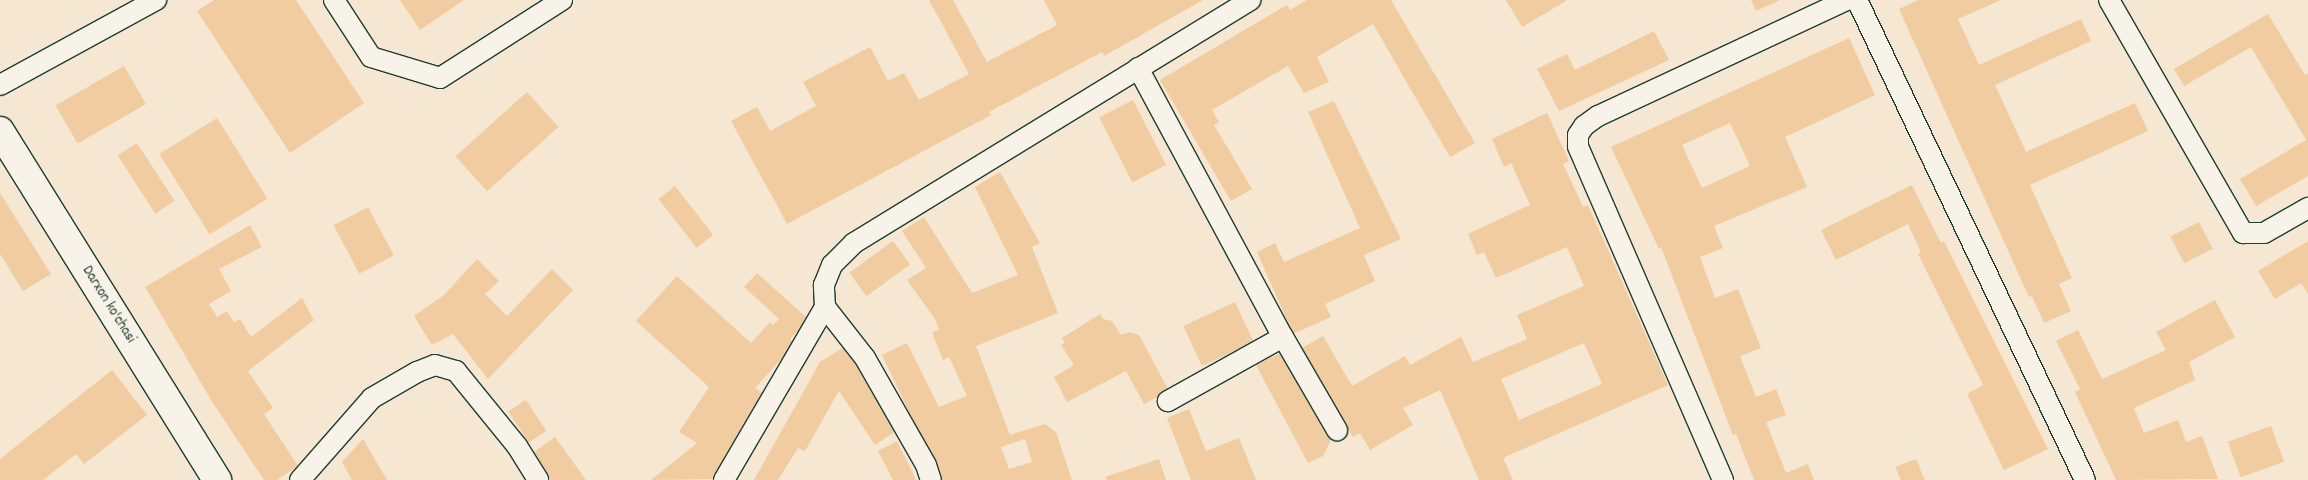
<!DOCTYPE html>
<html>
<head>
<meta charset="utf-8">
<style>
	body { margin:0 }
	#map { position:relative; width:2308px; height:480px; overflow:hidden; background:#f5e7d2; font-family:Dekko,sans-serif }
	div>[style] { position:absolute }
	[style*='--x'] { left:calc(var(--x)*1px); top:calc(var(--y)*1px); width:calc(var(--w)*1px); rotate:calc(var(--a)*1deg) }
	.building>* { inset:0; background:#f0cca0; transform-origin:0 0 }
	.roads { filter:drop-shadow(1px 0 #1f3d34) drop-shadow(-1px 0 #1f3d34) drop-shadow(0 1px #1f3d34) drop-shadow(0 -1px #1f3d34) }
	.service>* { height:20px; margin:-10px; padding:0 10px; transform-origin:10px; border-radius:10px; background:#f7f3e8 }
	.secondary>* { height:28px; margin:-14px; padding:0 14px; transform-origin:14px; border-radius:14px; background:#f7f3e8 }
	span { translate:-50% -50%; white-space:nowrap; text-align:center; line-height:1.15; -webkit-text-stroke:5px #f7f3e8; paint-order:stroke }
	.street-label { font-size:15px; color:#1f3d34 }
</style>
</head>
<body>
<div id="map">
	<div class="building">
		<i style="clip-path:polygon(214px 0,296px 0,364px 103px,290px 153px,197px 11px)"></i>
		<i style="clip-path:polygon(400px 0,464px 0,420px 30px)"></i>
		<i style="clip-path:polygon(929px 0,953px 0,987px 62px,1057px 25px,1044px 0,1203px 0,1104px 56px,1102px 52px,989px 112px,991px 115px,787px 224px,731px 121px,757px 107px,770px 131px,816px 106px,803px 82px,870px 47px,888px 81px,904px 73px,919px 100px,969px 74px)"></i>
		<i style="clip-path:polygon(1307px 0,1391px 0,1475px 143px,1450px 157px,1373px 24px,1317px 57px,1329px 82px,1304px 93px,1288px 66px,1212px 110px,1219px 122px,1214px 125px,1252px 189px,1231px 201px,1160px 80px,1287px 5px,1290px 10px)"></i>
		<i style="clip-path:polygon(1506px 0,1566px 0,1566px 1px,1522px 27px)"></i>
		<i style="clip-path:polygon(1751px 0,1780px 0,1756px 11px)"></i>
		<i style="clip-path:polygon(1918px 0,2001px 0,1958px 19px,1979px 65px,2081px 19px,2091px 41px,1995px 85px,2026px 152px,2135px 103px,2148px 131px,2030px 185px,2072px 278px,2059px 284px,2071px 311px,2044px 323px,2032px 296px,2029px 297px,1899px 9px)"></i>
		<i style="clip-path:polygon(2268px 14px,2305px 75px,2308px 73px,2308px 176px,2256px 206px,2240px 179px,2306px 140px,2251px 47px,2184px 86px,2174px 69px)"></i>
		<i style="clip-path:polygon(1654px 31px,1669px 60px,1559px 111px,1537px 69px,1567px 54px,1575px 70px)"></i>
		<i style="clip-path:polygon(evenodd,1849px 38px,1875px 95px,1785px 137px,1807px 187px,1714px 226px,1723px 248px,1700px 257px,1715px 298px,1738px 289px,1761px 348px,1740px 356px,1756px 397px,1776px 389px,1786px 415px,1766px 422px,1786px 473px,1808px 464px,1814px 480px,1754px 480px,1736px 434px,1733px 435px,1661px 247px,1659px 249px,1611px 147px,1849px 38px,1730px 123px,1750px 166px,1702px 188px,1682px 145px,1730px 123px)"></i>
		<i style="left:124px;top:66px;width:44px;height:79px;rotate:60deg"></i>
		<i style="left:527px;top:92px;width:47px;height:96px;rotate:48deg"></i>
		<i style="left:1133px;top:100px;width:73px;height:38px;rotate:63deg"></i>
		<i style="clip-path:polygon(1334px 101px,1401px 239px,1364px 255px,1375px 281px,1325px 304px,1331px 317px,1293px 334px,1257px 252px,1275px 243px,1284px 262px,1360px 228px,1308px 112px)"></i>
		<i style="clip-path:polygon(evenodd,1547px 113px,1569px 161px,1563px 164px,1583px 207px,1588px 205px,1668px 385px,1503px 458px,1513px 480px,1479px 480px,1440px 390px,1403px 408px,1413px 425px,1370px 450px,1360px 433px,1353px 437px,1302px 348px,1323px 336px,1352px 386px,1405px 356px,1410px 365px,1461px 337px,1473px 362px,1527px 339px,1517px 315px,1584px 286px,1567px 247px,1496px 278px,1484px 252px,1477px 255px,1468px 234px,1530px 205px,1511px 163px,1504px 167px,1492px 139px,1547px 113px,1584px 343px,1602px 384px,1519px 420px,1501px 379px,1584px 343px)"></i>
		<i style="left:217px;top:118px;width:95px;height:68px;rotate:58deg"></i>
		<i style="left:137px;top:143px;width:69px;height:23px;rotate:57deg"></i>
		<i style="clip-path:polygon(evenodd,1000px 172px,1040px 243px,1032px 247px,1058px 313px,976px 346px,1010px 435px,1045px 424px,1056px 432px,1072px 480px,941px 480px,882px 355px,907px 343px,939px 407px,967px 396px,949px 357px,943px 360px,932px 332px,939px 330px,935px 319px,907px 280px,926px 268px,902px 231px,924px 217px,972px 293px,1018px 275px,975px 187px,1000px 172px,1025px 439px,1032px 462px,1009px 469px,1001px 447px,1025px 439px)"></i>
		<i style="clip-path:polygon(1912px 185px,1941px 243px,1944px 241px,2048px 449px,2004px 470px,1967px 394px,1983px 385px,1918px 254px,1921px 252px,1908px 224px,1836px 260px,1821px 230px)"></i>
		<i style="left:675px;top:186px;width:62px;height:21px;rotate:52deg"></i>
		<i style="clip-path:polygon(0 193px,51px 274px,23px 291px,0 254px)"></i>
		<i style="left:368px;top:207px;width:55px;height:39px;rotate:62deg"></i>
		<i style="left:2199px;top:222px;width:30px;height:32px;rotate:63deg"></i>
		<i style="clip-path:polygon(250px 225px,262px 247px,219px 269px,231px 291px,209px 304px,217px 317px,227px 311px,234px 322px,240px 319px,251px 337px,302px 298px,314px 320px,248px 371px,273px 408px,264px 414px,298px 466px,277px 480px,264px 480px,211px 400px,145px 287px)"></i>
		<i style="left:893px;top:241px;width:29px;height:54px;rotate:54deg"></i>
		<i style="clip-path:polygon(2308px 241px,2308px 294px,2301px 283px,2275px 299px,2258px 271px)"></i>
		<i style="clip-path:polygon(477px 259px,499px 281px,485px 294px,507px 316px,552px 269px,573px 290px,488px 379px,453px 334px,432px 345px,414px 316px,444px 295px)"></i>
		<i style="clip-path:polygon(757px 273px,808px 319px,790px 339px,795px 344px,755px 388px,766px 395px,713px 479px,651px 480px,697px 443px,679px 432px,709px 387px,636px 321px,677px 276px,751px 343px,770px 322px,773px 325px,779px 319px,744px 287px)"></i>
		<i style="clip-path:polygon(2215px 300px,2235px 337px,2189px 362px,2195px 380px,2134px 408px,2144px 433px,2178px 420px,2186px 442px,2202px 436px,2218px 479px,2116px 480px,2075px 392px,2080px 389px,2056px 341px,2078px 330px,2102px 379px,2166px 350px,2156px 332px)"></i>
		<i style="left:1235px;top:302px;width:44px;height:57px;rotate:65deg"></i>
		<i style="clip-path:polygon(1100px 314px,1103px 319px,1112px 321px,1121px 335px,1129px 332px,1139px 335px,1169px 391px,1144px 404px,1126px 371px,1067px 402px,1054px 377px,1074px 365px,1061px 345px,1065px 343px,1062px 338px)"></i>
		<i style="clip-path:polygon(844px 347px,899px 429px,875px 445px,839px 391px,805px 451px,798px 448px,778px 480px,754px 480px,820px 362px)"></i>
		<i style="clip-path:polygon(1284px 351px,1331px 440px,1323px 456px,1308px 463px,1256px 365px)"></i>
		<i style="clip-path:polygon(112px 370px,147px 415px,84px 464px,76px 454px,43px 480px,0 480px,0 459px)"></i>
		<i style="left:526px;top:400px;width:37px;height:21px;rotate:57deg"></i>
		<i style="clip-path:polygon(1189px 409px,1206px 451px,1239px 438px,1256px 480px,1191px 480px,1167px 418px)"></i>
		<i style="left:2271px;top:426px;width:38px;height:46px;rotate:70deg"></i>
		<i style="clip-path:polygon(555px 437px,586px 480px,550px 480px,533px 453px)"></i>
		<i style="clip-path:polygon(363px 439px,387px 480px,352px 480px,342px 462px)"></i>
		<i style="clip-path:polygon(897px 441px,916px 480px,893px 480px,878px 451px)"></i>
		<i style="clip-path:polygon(1159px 459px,1166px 480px,1107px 480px,1105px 477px)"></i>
		<i style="clip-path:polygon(1916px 459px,1925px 480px,1901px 480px,1895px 467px)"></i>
	</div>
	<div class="roads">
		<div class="service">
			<i style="--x:334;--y:0;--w:68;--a:57"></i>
			<i style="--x:371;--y:57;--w:72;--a:16.9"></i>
			<i style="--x:440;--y:78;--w:145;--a:-32.6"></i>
			<i style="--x:1857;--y:0;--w:531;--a:64.59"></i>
			<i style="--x:2109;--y:0;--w:269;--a:60.1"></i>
			<i style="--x:2243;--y:233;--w:21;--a:0"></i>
			<i style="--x:2264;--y:233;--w:51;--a:-29.6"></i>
			<i style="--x:1138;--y:68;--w:306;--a:61.7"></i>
			<i style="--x:1283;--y:337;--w:132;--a:150.9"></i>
			<i style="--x:0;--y:85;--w:178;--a:-28.6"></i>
			<i style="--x:825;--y:307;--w:65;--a:51.9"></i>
			<i style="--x:865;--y:358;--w:123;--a:60.3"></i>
			<i style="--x:926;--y:465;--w:16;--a:72"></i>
			<i style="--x:1283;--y:337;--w:108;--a:59.9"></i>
			<i style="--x:300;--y:480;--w:109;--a:-48.7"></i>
			<i style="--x:372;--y:398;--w:52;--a:-30"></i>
			<i style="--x:417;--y:372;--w:19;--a:-21"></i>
			<i style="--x:435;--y:365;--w:22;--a:16"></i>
			<i style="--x:456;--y:371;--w:97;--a:50.9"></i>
			<i style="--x:517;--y:446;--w:40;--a:58"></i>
			<i style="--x:724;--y:480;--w:200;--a:-59.7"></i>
			<i style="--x:825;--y:307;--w:22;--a:-93"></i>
			<i style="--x:824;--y:285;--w:22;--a:-68"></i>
			<i style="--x:832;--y:265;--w:31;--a:-45"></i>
			<i style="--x:854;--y:243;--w:465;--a:-31.5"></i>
			<i style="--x:1723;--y:480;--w:364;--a:-113.5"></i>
			<i style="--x:1578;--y:146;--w:11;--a:-90"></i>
			<i style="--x:1578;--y:135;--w:11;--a:-56"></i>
			<i style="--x:1584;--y:126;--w:17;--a:-36"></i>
			<i style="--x:1598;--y:116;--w:275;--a:-25"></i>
		</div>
		<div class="secondary">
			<i style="--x:0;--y:131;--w:411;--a:58.1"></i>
		</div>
	</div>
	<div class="street-label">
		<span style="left:108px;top:305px;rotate:58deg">Darxon ko'chasi</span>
	</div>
</div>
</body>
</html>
